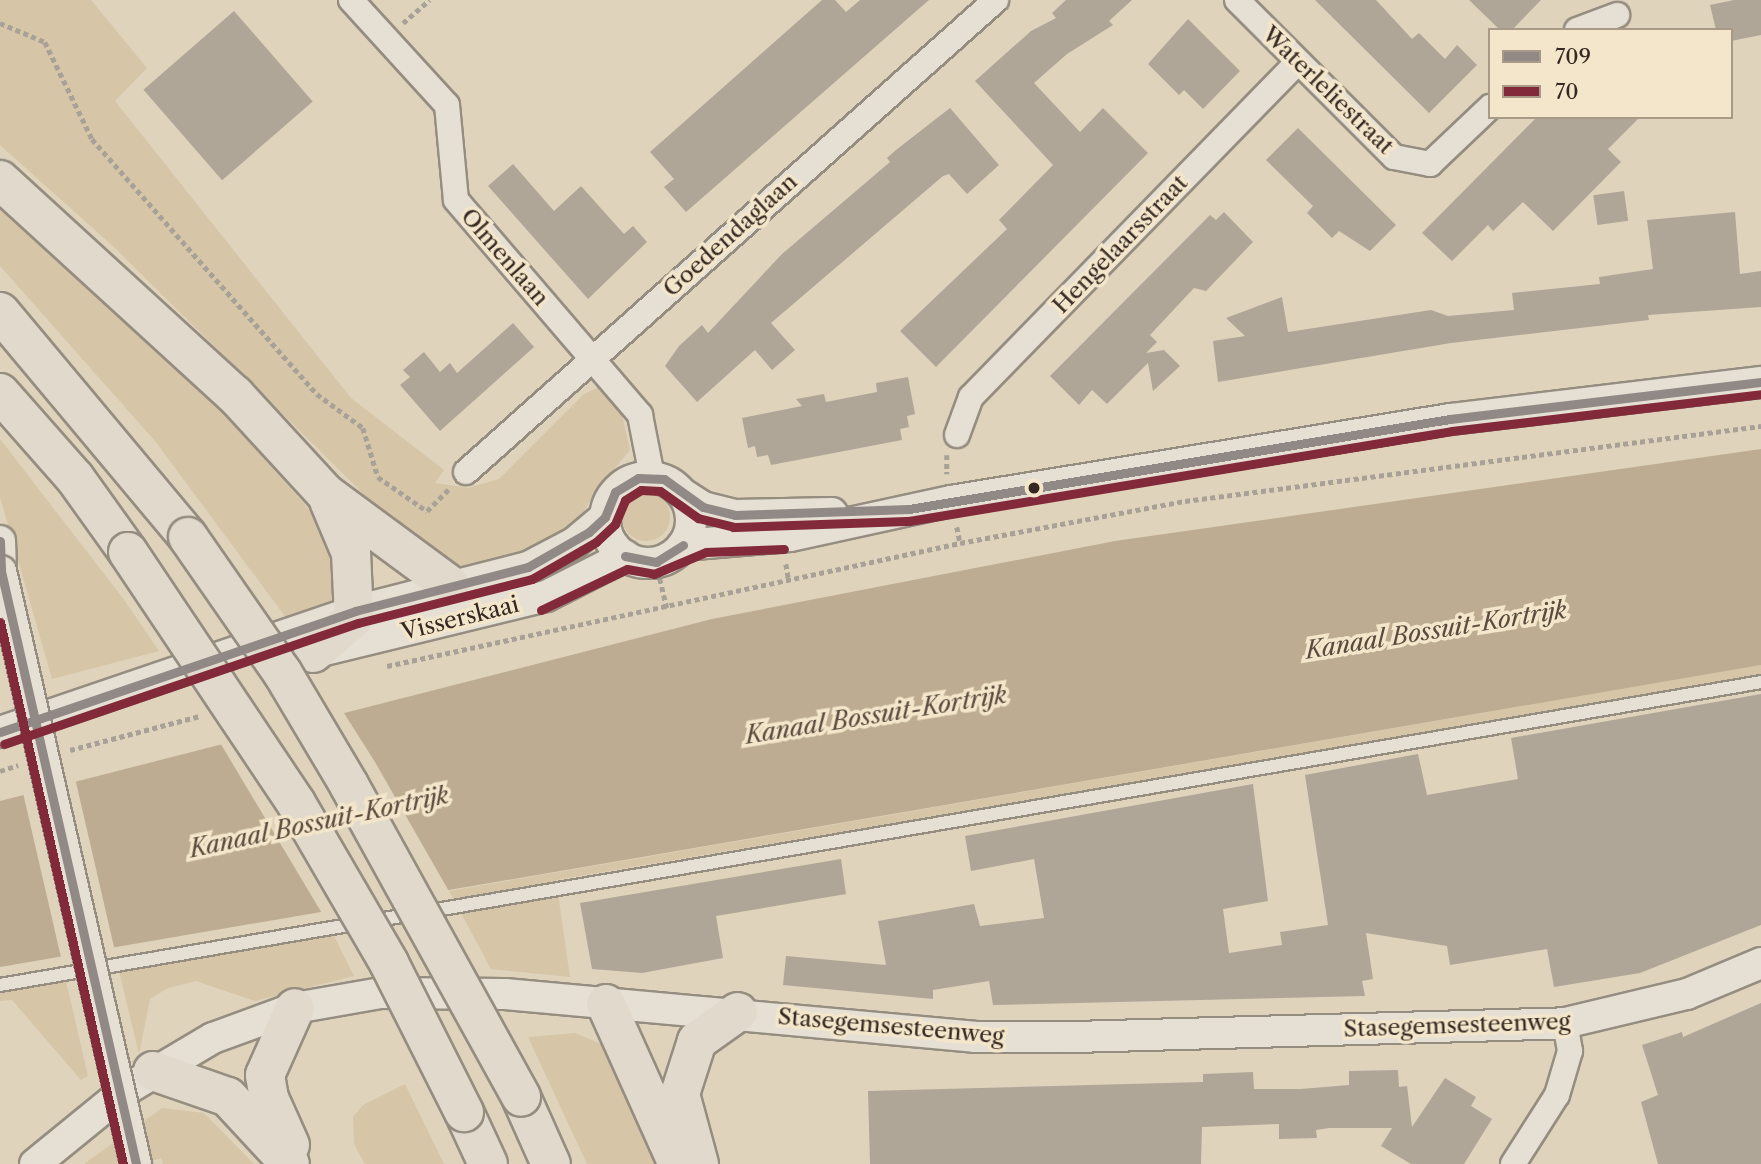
<!DOCTYPE html>
<html>
<head>
<meta charset="utf-8">
<style>
	body { margin:0 }
	#map { position:relative; width:1761px; height:1164px; overflow:hidden; background:#dfd3bc; font-family:"Libre Caslon Text",serif }
	div>[style] { position:absolute }
	[style*='--x'] { left:calc(var(--x)*1px); top:calc(var(--y)*1px); width:calc(var(--w)*1px); rotate:calc(var(--a)*1deg) }
	.green>* { inset:0; background:#d6c5a7 }
	.round { border-radius:50% }
	.water>* { inset:0; background:#bdac91 }
	.pier>* { inset:0; background:#dfd3bc; transform-origin:0 0 }
	.building>* { inset:0; background:#afa697; transform-origin:0 0 }
	.path>* { height:4.5px; margin-top:-2.25px; transform-origin:0; background:repeating-linear-gradient(90deg,#a7a198 0 5px,transparent 0 8.5px) }
	.roads { filter:drop-shadow(2px 0 #958d80) drop-shadow(-2px 0 #958d80) drop-shadow(0 2px #958d80) drop-shadow(0 -2px #958d80) }
	.service>* { height:12px; margin:-6px; padding:0 6px; transform-origin:6px; border-radius:6px; background:#e5dfd4 }
	.minor>* { height:24px; margin:-12px; padding:0 12px; transform-origin:12px; border-radius:12px; background:#e5dfd4 }
	.tertiary>* { height:30px; margin:-15px; padding:0 15px; transform-origin:15px; border-radius:15px; background:#e5dfd4 }
	.tertiary>.ring { margin:-15px; padding:0; box-sizing:content-box; background:none; border:30px solid #e5dfd4; border-radius:50% }
	.motorway>* { height:38px; margin:-19px; padding:0 19px; transform-origin:19px; border-radius:19px; background:#e1dacc }
	.bridges { filter:drop-shadow(2px 0 #958d80) drop-shadow(-2px 0 #958d80) drop-shadow(0 2px #958d80) drop-shadow(0 -2px #958d80) }
	.tertiary-bridge>* { height:30px; margin:-15px; padding:0 15px; transform-origin:15px; border-radius:15px; background:#e5dfd4 }
	.motorway-bridge>* { height:38px; margin:-19px; padding:0 19px; transform-origin:19px; border-radius:19px; background:#e1dacc }
	.bus-1>* { height:9px; margin:-4.5px; padding:0 4.5px; transform-origin:4.5px; border-radius:4.5px; background:#908985 }
	.bus-2>* { height:9px; margin:-4.5px; padding:0 4.5px; transform-origin:4.5px; border-radius:4.5px; background:#822a3a }
	.dots>* { width:19px; height:19px; translate:-50% -50%; box-sizing:border-box; border:4px solid #f4e6ca; border-radius:50% }
	span { translate:-50% -50%; white-space:nowrap; text-align:center; line-height:1.15; -webkit-text-stroke:7px #f4e6ca; paint-order:stroke }
	.street-label { font-size:23px; color:#352822 }
	.water-label { font-size:24px; color:#5a4b3e; font-style:italic }
	.legend { position:absolute; left:1488px; top:28px; width:245px; height:91px; box-sizing:border-box; background:#f4e6ca; border:2px solid #a89a87; margin:0; padding:9px 12px; list-style:none; font-size:21px; color:#352822 }
	.legend li { display:flex; align-items:center; gap:14px; height:35px }
	.legend b { width:35px; border:2px solid #a89a87 }
</style>
</head>
<body>
<div id="map">
	<div class="green">
		<i style="clip-path:polygon(0 0,91px 0,147px 68px,115px 101px,351px 398px,444px 470px,435px 483px,468px 488px,499px 479px,584px 394px,599px 387px,622px 415px,630px 450px,594px 494px,570px 536px,522px 556px,470px 567px,449px 567px,418px 548px,115px 248px,0 145px)"></i>
		<i style="clip-path:polygon(0 208px,216px 405px,331px 534px,338px 594px,328px 608px,287px 619px,155px 441px,0 266px)"></i>
		<i style="clip-path:polygon(0 439px,122px 597px,159px 651px,52px 679px,0 497px)"></i>
		<i class="round" style="left:622px;top:493px;width:48px;height:48px"></i>
		<i style="clip-path:polygon(1761px 665px,1761px 676px,556px 880px,570px 977px,491px 969px,449px 891px)"></i>
		<i style="clip-path:polygon(332px 932px,354px 976px,255px 1001px,196px 981px,168px 988px,150px 999px,139px 1054px,119px 971px)"></i>
		<i style="clip-path:polygon(66px 981px,88px 1076px,81px 1080px,12px 1000px,0 1001px,0 993px)"></i>
		<i style="clip-path:polygon(575px 1033px,608px 1047px,672px 1164px,587px 1164px,528px 1037px)"></i>
		<i style="clip-path:polygon(405px 1084px,444px 1164px,365px 1164px,354px 1144px,353px 1117px,363px 1105px)"></i>
		<i style="clip-path:polygon(162px 1108px,204px 1113px,254px 1164px,163px 1164px,161px 1158px,143px 1164px,84px 1164px)"></i>
	</div>
	<div class="water">
		<i style="clip-path:polygon(1761px 449px,1761px 665px,0 967px,0 801px,712px 619px,1115px 541px)"></i>
	</div>
	<div class="pier">
		<i style="clip-path:polygon(342px 710px,375px 762px,450px 893px,323px 915px,219px 741px)"></i>
		<i style="left:75px;top:778px;width:177px;height:54px;rotate:77deg"></i>
	</div>
	<div class="building">
		<i style="clip-path:polygon(822px 0,835px 0,846px 12px,860px 0,929px 0,686px 212px,664px 187px,674px 179px,650px 152px)"></i>
		<i style="clip-path:polygon(1066px 0,1132px 0,1109px 21px,1113px 25px,1067px 54px,1034px 83px,1080px 132px,1103px 108px,1148px 153px,936px 367px,900px 331px,1007px 229px,999px 220px,1053px 165px,975px 81px,1031px 31px,1056px 18px,1052px 13px)"></i>
		<i style="clip-path:polygon(1315px 0,1376px 0,1412px 39px,1419px 33px,1445px 59px,1457px 45px,1477px 65px,1429px 113px)"></i>
		<i style="clip-path:polygon(1469px 0,1541px 0,1512px 30px,1500px 30px)"></i>
		<i style="clip-path:polygon(1734px 0,1761px 0,1761px 35px,1731px 41px,1731px 30px,1716px 30px,1710px 5px)"></i>
		<i style="left:234px;top:11px;width:120px;height:120px;rotate:49deg"></i>
		<i style="clip-path:polygon(1188px 19px,1240px 71px,1203px 109px,1184px 90px,1179px 95px,1148px 64px)"></i>
		<i style="clip-path:polygon(950px 108px,999px 165px,967px 194px,949px 174px,943px 176px,771px 323px,795px 350px,772px 370px,755px 350px,697px 402px,665px 366px,679px 346px,702px 325px,708px 333px,782px 254px,890px 162px,887px 158px,896px 150px)"></i>
		<i style="clip-path:polygon(1537px 117px,1640px 117px,1608px 149px,1621px 162px,1553px 231px,1523px 202px,1493px 231px,1488px 225px,1452px 261px,1422px 233px)"></i>
		<i style="clip-path:polygon(1298px 128px,1396px 225px,1370px 251px,1339px 231px,1332px 238px,1307px 213px,1313px 206px,1266px 160px)"></i>
		<i style="clip-path:polygon(513px 164px,554px 211px,581px 186px,624px 234px,633px 226px,647px 242px,588px 299px,488px 186px)"></i>
		<i style="left:1624px;top:191px;width:30px;height:31px;rotate:82deg"></i>
		<i style="clip-path:polygon(1224px 212px,1253px 242px,1206px 291px,1194px 288px,1150px 335px,1157px 342px,1146px 353px,1164px 350px,1180px 366px,1153px 391px,1148px 363px,1107px 404px,1092px 390px,1079px 405px,1050px 376px,1210px 215px,1216px 220px)"></i>
		<i style="clip-path:polygon(1735px 212px,1740px 274px,1761px 271px,1761px 307px,1648px 315px,1649px 320px,1451px 343px,1218px 382px,1213px 341px,1245px 336px,1226px 318px,1282px 297px,1288px 332px,1431px 310px,1448px 316px,1514px 310px,1512px 293px,1600px 284px,1599px 277px,1653px 269px,1647px 220px)"></i>
		<i style="clip-path:polygon(513px 323px,534px 347px,440px 431px,400px 385px,410px 377px,403px 370px,424px 352px,440px 372px,450px 363px,457px 373px)"></i>
		<i style="clip-path:polygon(908px 377px,915px 414px,907px 416px,909px 427px,900px 429px,902px 440px,771px 465px,768px 455px,757px 457px,755px 446px,748px 448px,742px 418px,802px 406px,796px 399px,824px 394px,826px 402px,877px 392px,876px 383px)"></i>
		<i style="clip-path:polygon(1761px 694px,1761px 925px,1640px 973px,1554px 987px,1547px 949px,1450px 965px,1447px 946px,1366px 933px,1373px 979px,1362px 981px,1365px 996px,993px 1005px,989px 981px,933px 990px,933px 999px,783px 985px,786px 956px,886px 965px,878px 921px,974px 904px,980px 926px,1044px 918px,1034px 859px,971px 871px,965px 836px,1253px 784px,1268px 901px,1223px 909px,1229px 953px,1282px 945px,1280px 932px,1328px 925px,1305px 775px,1418px 754px,1427px 795px,1518px 779px,1511px 738px)"></i>
		<i style="clip-path:polygon(841px 859px,846px 894px,716px 916px,723px 958px,642px 973px,592px 969px,580px 903px)"></i>
		<i style="clip-path:polygon(1761px 1003px,1761px 1164px,1658px 1164px,1641px 1102px,1658px 1095px,1642px 1045px,1682px 1032px,1683px 1037px)"></i>
		<i style="clip-path:polygon(1398px 1070px,1399px 1087px,1407px 1086px,1412px 1127px,1445px 1078px,1476px 1097px,1471px 1106px,1492px 1119px,1464px 1164px,1411px 1164px,1381px 1146px,1392px 1128px,1329px 1128px,1316px 1130px,1317px 1138px,1279px 1139px,1279px 1124px,1202px 1127px,1201px 1164px,870px 1164px,868px 1091px,1203px 1082px,1203px 1074px,1253px 1072px,1254px 1089px,1301px 1089px,1349px 1085px,1349px 1071px)"></i>
	</div>
	<div class="path">
		<i style="--x:0;--y:23;--w:49;--a:22.9"></i>
		<i style="--x:45;--y:42;--w:108;--a:64.1"></i>
		<i style="--x:92;--y:139;--w:340;--a:48.6"></i>
		<i style="--x:317;--y:394;--w:57;--a:36.5"></i>
		<i style="--x:363;--y:428;--w:51;--a:73"></i>
		<i style="--x:378;--y:477;--w:60;--a:34.8"></i>
		<i style="--x:427;--y:511;--w:31;--a:-45"></i>
		<i style="--x:403;--y:23;--w:35;--a:-41"></i>
		<i style="--x:947;--y:455;--w:19;--a:90"></i>
		<i style="--x:957;--y:527;--w:16;--a:79"></i>
		<i style="--x:656;--y:562;--w:47;--a:76.6"></i>
		<i style="--x:786;--y:564;--w:17;--a:80"></i>
		<i style="--x:387;--y:666;--w:586;--a:-12.12"></i>
		<i style="--x:960;--y:543;--w:229;--a:-10.6"></i>
		<i style="--x:1185;--y:501;--w:581;--a:-7.42"></i>
		<i style="--x:70;--y:750;--w:134;--a:-14.7"></i>
		<i style="--x:0;--y:771;--w:19;--a:-18"></i>
	</div>
	<div class="roads">
		<div class="service">
			<i style="--x:0;--y:985;--w:1787;--a:-9.76"></i>
		</div>
		<div class="minor">
			<i style="--x:351;--y:0;--w:142;--a:47.6"></i>
			<i style="--x:447;--y:105;--w:95;--a:84.6"></i>
			<i style="--x:456;--y:200;--w:283;--a:49.4"></i>
			<i style="--x:640;--y:415;--w:62;--a:78.9"></i>
			<i style="--x:1237;--y:0;--w:222;--a:45"></i>
			<i style="--x:1394;--y:157;--w:37;--a:11"></i>
			<i style="--x:1430;--y:164;--w:83;--a:-43.5"></i>
			<i style="--x:1577;--y:30;--w:43;--a:-20.6"></i>
			<i style="--x:957;--y:435;--w:40;--a:-69.8"></i>
			<i style="--x:971;--y:397;--w:468;--a:-45.7"></i>
			<i style="--x:466;--y:472;--w:710;--a:-41.69"></i>
			<i style="--x:1513;--y:1164;--w:82;--a:-57.5"></i>
			<i style="--x:1557;--y:1095;--w:46;--a:-73.5"></i>
			<i style="--x:1570;--y:1051;--w:28;--a:-100"></i>
		</div>
		<div class="tertiary">
			<i class="ring" style="left:605px;top:477px;width:56px;height:56px"></i>
			<i style="--x:683;--y:494;--w:24;--a:33"></i>
			<i style="--x:703;--y:507;--w:33;--a:14"></i>
			<i style="--x:735;--y:515;--w:97;--a:-1.2"></i>
			<i style="--x:0;--y:541;--w:30;--a:88"></i>
			<i style="--x:683;--y:545;--w:107;--a:-4.8"></i>
			<i style="--x:790;--y:536;--w:165;--a:-12.3"></i>
			<i style="--x:951;--y:501;--w:506;--a:-9.33"></i>
			<i style="--x:1450;--y:419;--w:313;--a:-6.8"></i>
			<i style="--x:316;--y:652;--w:237;--a:-13.7"></i>
			<i style="--x:546;--y:596;--w:89;--a:-26.9"></i>
			<i style="--x:0;--y:732;--w:375;--a:-18.8"></i>
			<i style="--x:355;--y:611;--w:179;--a:-14.3"></i>
			<i style="--x:528;--y:567;--w:52;--a:-27.6"></i>
			<i style="--x:574;--y:543;--w:40;--a:-40"></i>
			<i style="--x:35;--y:1164;--w:119;--a:-39.2"></i>
			<i style="--x:127;--y:1089;--w:100;--a:-30.7"></i>
			<i style="--x:213;--y:1038;--w:87;--a:-20.1"></i>
			<i style="--x:295;--y:1008;--w:87;--a:-9.9"></i>
			<i style="--x:381;--y:993;--w:124;--a:0.5"></i>
			<i style="--x:505;--y:994;--w:471;--a:5.2"></i>
			<i style="--x:974;--y:1037;--w:100;--a:0"></i>
			<i style="--x:1074;--y:1037;--w:491;--a:-1.6"></i>
			<i style="--x:1565;--y:1023;--w:125;--a:-13.4"></i>
			<i style="--x:1687;--y:994;--w:80;--a:-22.7"></i>
		</div>
		<div class="motorway">
			<i style="--x:0;--y:180;--w:319;--a:42.5"></i>
			<i style="--x:235;--y:395;--w:133;--a:47.4"></i>
			<i style="--x:325;--y:493;--w:155;--a:36.4"></i>
			<i style="--x:0;--y:312;--w:293;--a:50.1"></i>
			<i style="--x:0;--y:393;--w:113;--a:48.6"></i>
			<i style="--x:75;--y:478;--w:91;--a:54.4"></i>
			<i style="--x:313;--y:653;--w:54;--a:-40.5"></i>
			<i style="--x:354;--y:618;--w:65;--a:-92.6"></i>
			<i style="--x:351;--y:553;--w:56;--a:-112.9"></i>
			<i style="--x:606;--y:1004;--w:175;--a:65.8"></i>
			<i style="--x:153;--y:1071;--w:79;--a:19.1"></i>
			<i style="--x:228;--y:1097;--w:91;--a:47.2"></i>
			<i style="--x:521;--y:1097;--w:73;--a:65.9"></i>
			<i style="--x:464;--y:1112;--w:57;--a:65.2"></i>
			<i style="--x:290;--y:1145;--w:51;--a:-114.1"></i>
			<i style="--x:269;--y:1098;--w:23;--a:-100"></i>
			<i style="--x:265;--y:1075;--w:73;--a:-65.9"></i>
			<i style="--x:699;--y:1164;--w:73;--a:-105.2"></i>
			<i style="--x:680;--y:1094;--w:56;--a:-72.2"></i>
			<i style="--x:697;--y:1041;--w:50;--a:-35.3"></i>
		</div>
	</div>
	<div class="bridges">
		<div class="tertiary-bridge">
			<i style="--x:1;--y:571;--w:608;--a:77.17"></i>
		</div>
		<div class="motorway-bridge">
			<i style="--x:188;--y:537;--w:165;--a:55.2"></i>
			<i style="--x:282;--y:672;--w:131;--a:59.3"></i>
			<i style="--x:349;--y:785;--w:356;--a:61.1"></i>
			<i style="--x:128;--y:552;--w:302;--a:56.2"></i>
			<i style="--x:296;--y:803;--w:185;--a:59.8"></i>
			<i style="--x:389;--y:963;--w:167;--a:63.3"></i>
		</div>
	</div>
	<div class="bus-1">
		<i style="--x:0;--y:541;--w:30;--a:88"></i>
		<i style="--x:1;--y:571;--w:608;--a:77.17"></i>
		<i style="--x:625;--y:556;--w:32;--a:11"></i>
		<i style="--x:656;--y:562;--w:32;--a:-32"></i>
		<i style="--x:0;--y:732;--w:375;--a:-18.8"></i>
		<i style="--x:355;--y:611;--w:179;--a:-14.3"></i>
		<i style="--x:528;--y:567;--w:70;--a:-29.8"></i>
		<i style="--x:589;--y:532;--w:22;--a:-43"></i>
		<i style="--x:605;--y:517;--w:27;--a:-68"></i>
		<i style="--x:615;--y:492;--w:27;--a:-31"></i>
		<i style="--x:638;--y:478;--w:26;--a:2"></i>
		<i style="--x:664;--y:479;--w:48;--a:35.7"></i>
		<i style="--x:703;--y:507;--w:33;--a:14"></i>
		<i style="--x:735;--y:515;--w:174;--a:-2"></i>
		<i style="--x:909;--y:509;--w:548;--a:-9.45"></i>
		<i style="--x:1450;--y:419;--w:313;--a:-6.8"></i>
	</div>
	<div class="bus-2">
		<i style="--x:541;--y:610;--w:95;--a:-25.5"></i>
		<i style="--x:627;--y:569;--w:27;--a:10"></i>
		<i style="--x:654;--y:574;--w:56;--a:-22.9"></i>
		<i style="--x:706;--y:552;--w:78;--a:-2.2"></i>
		<i style="--x:0;--y:622;--w:556;--a:77.21"></i>
		<i style="--x:4;--y:744;--w:374;--a:-18.9"></i>
		<i style="--x:358;--y:623;--w:179;--a:-14.2"></i>
		<i style="--x:532;--y:579;--w:74;--a:-30"></i>
		<i style="--x:596;--y:542;--w:26;--a:-43"></i>
		<i style="--x:615;--y:524;--w:26;--a:-67"></i>
		<i style="--x:625;--y:500;--w:19;--a:-32"></i>
		<i style="--x:641;--y:490;--w:19;--a:3"></i>
		<i style="--x:660;--y:491;--w:47;--a:35.4"></i>
		<i style="--x:698;--y:518;--w:36;--a:14"></i>
		<i style="--x:733;--y:527;--w:176;--a:-2"></i>
		<i style="--x:909;--y:521;--w:550;--a:-9.41"></i>
		<i style="--x:1452;--y:431;--w:311;--a:-6.8"></i>
	</div>
	<div class="dots">
		<i style="left:1034px;top:488px;background:#352822"></i>
	</div>
	<div class="street-label">
		<span style="left:1328px;top:90px;rotate:44deg">Waterleliestraat</span>
		<span style="left:730px;top:235px;rotate:-42deg">Goedendaglaan</span>
		<span style="left:1120px;top:244px;rotate:-46deg">Hengelaarsstraat</span>
		<span style="left:505px;top:257px;rotate:49deg">Olmenlaan</span>
		<span style="left:460px;top:618px;rotate:-14deg">Visserskaai</span>
		<span style="left:1457px;top:1025px;rotate:-2deg">Stasegemsesteenweg</span>
		<span style="left:891px;top:1026px;rotate:5deg">Stasegemsesteenweg</span>
	</div>
	<div class="water-label">
		<span style="left:1436px;top:630px;rotate:-9deg">Kanaal Bossuit-Kortrijk</span>
		<span style="left:876px;top:715px;rotate:-9deg">Kanaal Bossuit-Kortrijk</span>
		<span style="left:319px;top:822px;rotate:-12deg">Kanaal Bossuit-Kortrijk</span>
	</div>
	<ul class="legend">
	<li><b style="height:9px;background:#908985"></b>709</li>
	<li><b style="height:9px;background:#822a3a"></b>70</li>
	</ul>
</div>
</body>
</html>
